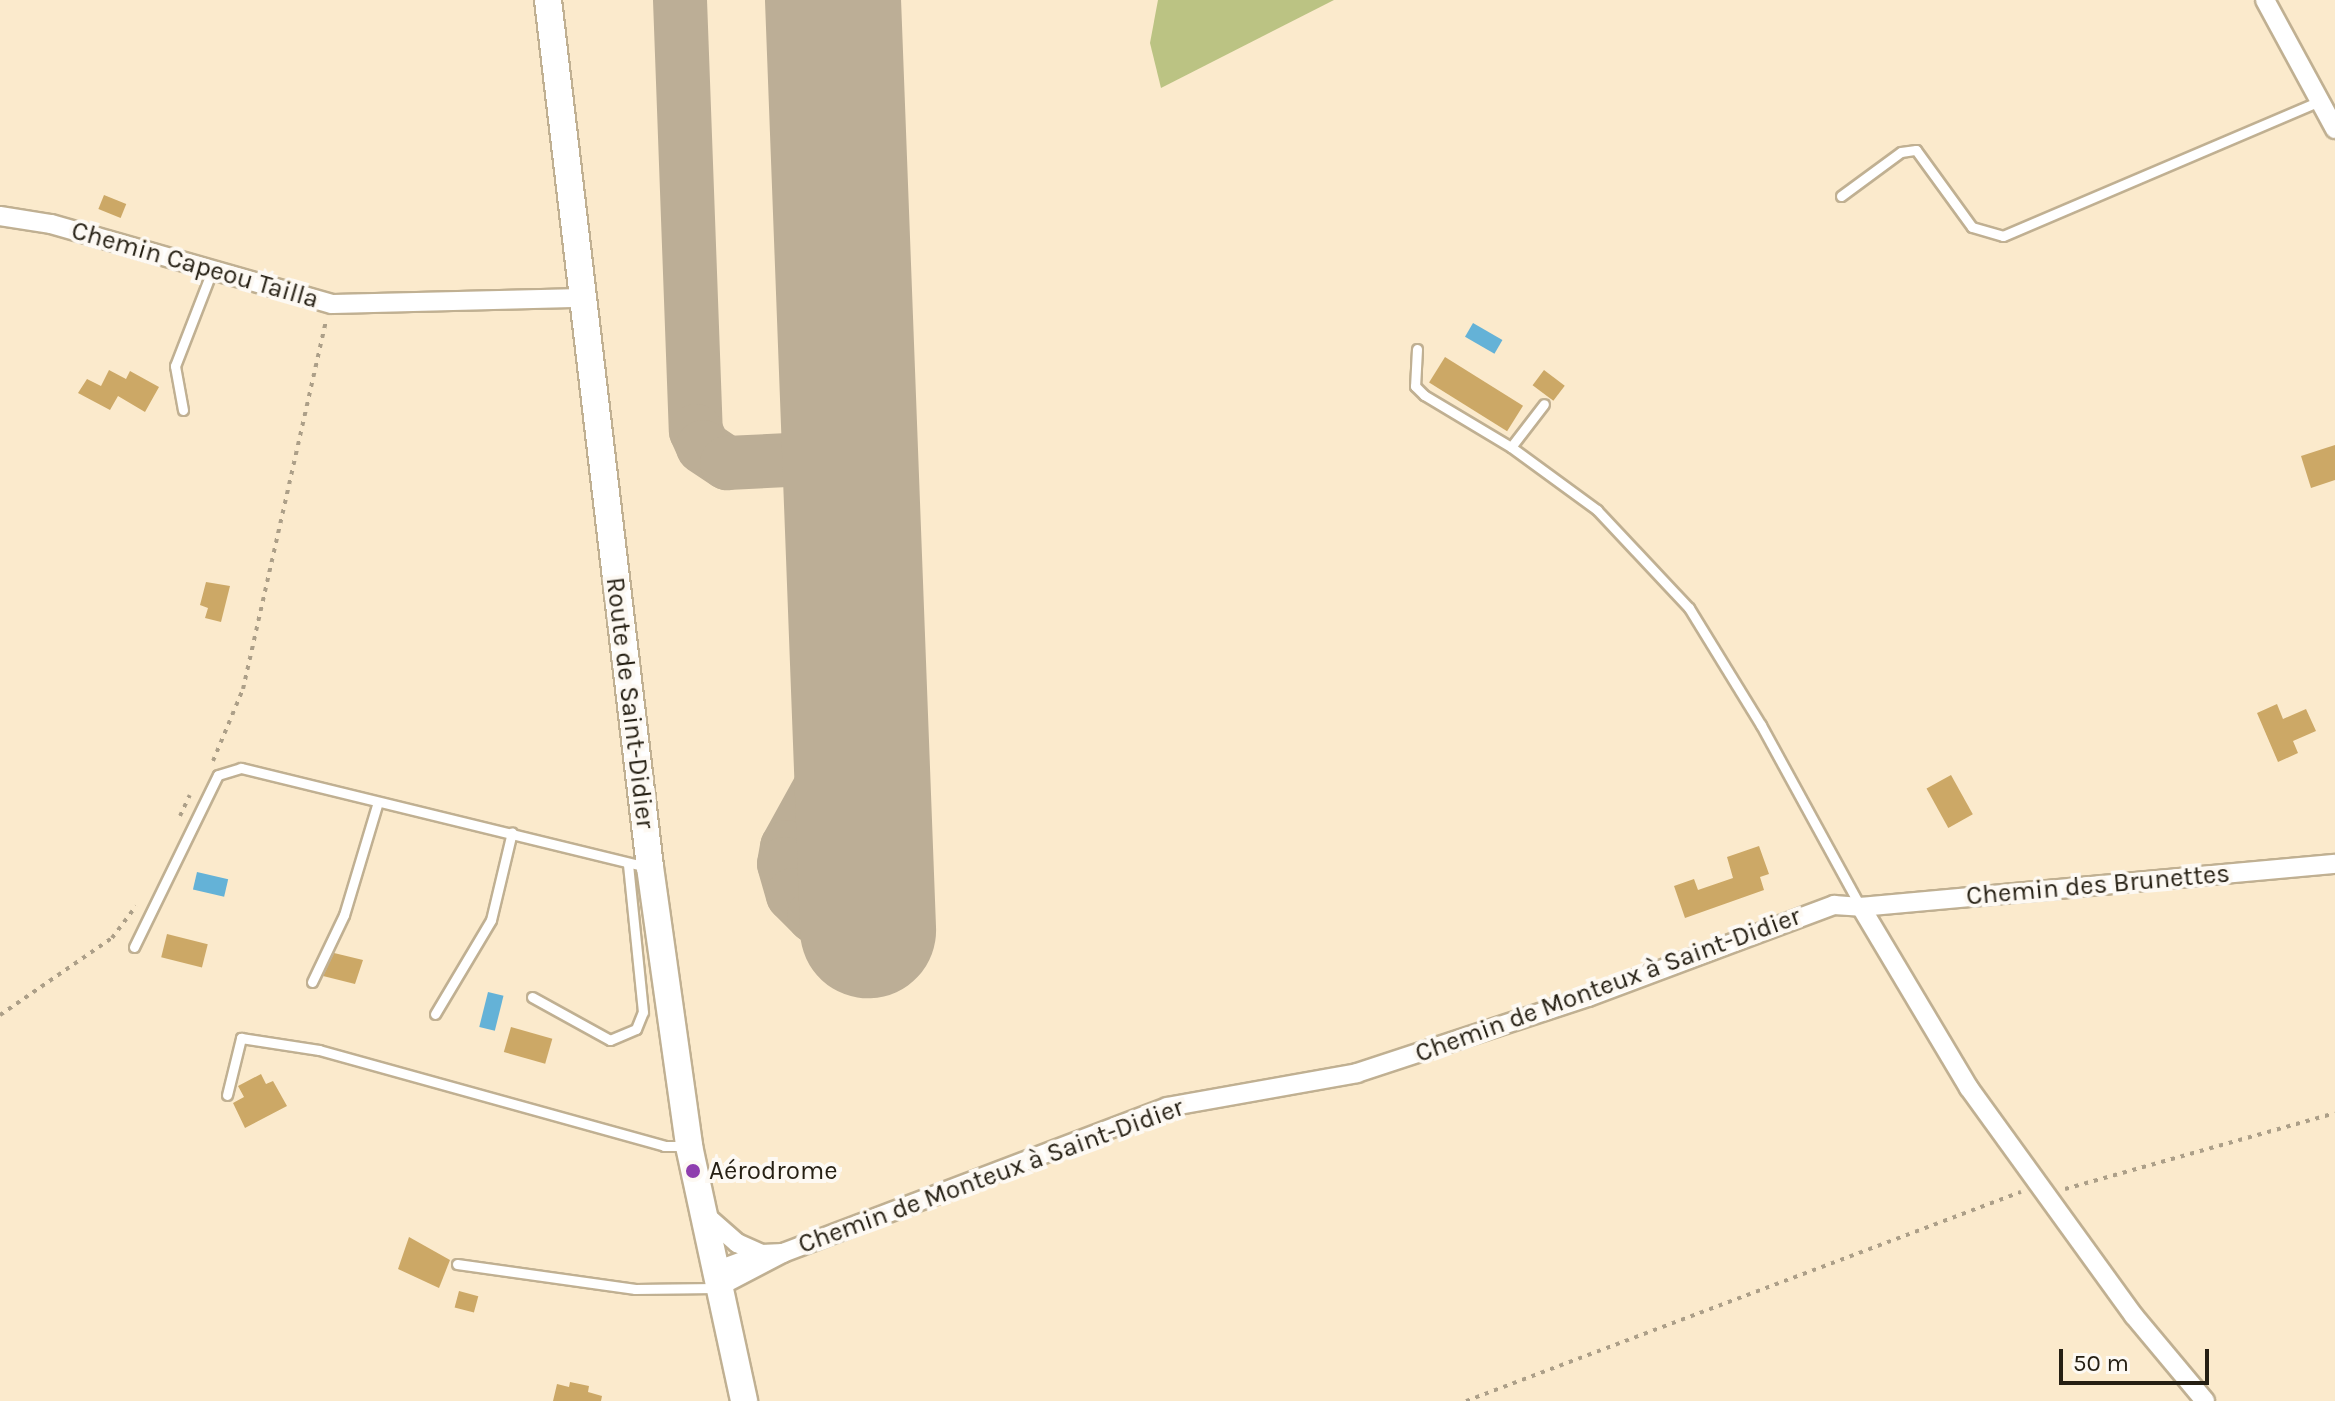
<!DOCTYPE html>
<html>
<head>
<meta charset="utf-8">
<style>
	body { margin:0 }
	#map { position:relative; width:2335px; height:1401px; overflow:hidden; background:#fbeacc; font-family:Karla,sans-serif }
	div>[style] { position:absolute }
	[style*='--x'] { left:calc(var(--x)*1px); top:calc(var(--y)*1px); width:calc(var(--w)*1px); rotate:calc(var(--a)*1deg) }
	.green>* { inset:0; background:#bbc383 }
	.water>* { inset:0; background:#64b2d7; transform-origin:0 0 }
	.taxiway>* { height:54px; margin:-27px; padding:0 27px; transform-origin:27px; border-radius:27px; background:#bcae96 }
	.runway>* { height:136px; margin:-68px; padding:0 68px; transform-origin:68px; border-radius:68px; background:#bcae96 }
	.building>* { inset:0; background:#cca866; transform-origin:0 0 }
	.path>* { height:4px; margin-top:-2px; transform-origin:0; background:repeating-linear-gradient(90deg,#ac9f88 0 4px,transparent 0 10px) }
	.roads { filter:drop-shadow(2px 0 #c0b092) drop-shadow(-2px 0 #c0b092) drop-shadow(0 2px #c0b092) drop-shadow(0 -2px #c0b092) }
	.service>* { height:9px; margin:-4.5px; padding:0 4.5px; transform-origin:4.5px; border-radius:4.5px; background:#fff }
	.minor>* { height:18px; margin:-9px; padding:0 9px; transform-origin:9px; border-radius:9px; background:#fff }
	.secondary>* { height:26px; margin:-13px; padding:0 13px; transform-origin:13px; border-radius:13px; background:#fff }
	.dots>* { width:22px; height:22px; translate:-50% -50%; box-sizing:border-box; border:4px solid #fdf9f3; border-radius:50% }
	span { translate:-50% -50%; white-space:nowrap; text-align:center; line-height:1.15; -webkit-text-stroke:8px #fdf9f3; paint-order:stroke }
	.street-label { font-size:26px; color:#251f13 }
	.poi-label { font-size:26px; color:#251f13 }
	.left { translate:0 -50%; text-align:left }
	.scale { position:absolute; left:2059px; top:1349px; width:150px; height:36px; box-sizing:border-box; border:4px solid #251f13; border-top:0; padding-left:10px; font-size:24px; line-height:28px; white-space:nowrap; color:#251f13; -webkit-text-stroke:6px #fdf9f3; paint-order:stroke }
</style>
</head>
<body>
<div id="map">
	<div class="green">
		<i style="clip-path:polygon(1158px 0,1334px 0,1161px 88px,1150px 43px)"></i>
	</div>
	<div class="water">
		<i style="left:1473px;top:323px;width:34px;height:16px;rotate:30deg"></i>
		<i style="left:197px;top:872px;width:32px;height:18px;rotate:13deg"></i>
		<i style="left:488px;top:992px;width:16px;height:36px;rotate:14deg"></i>
	</div>
	<div class="taxiway">
		<i style="--x:680;--y:0;--w:431;--a:87.9"></i>
		<i style="--x:696;--y:431;--w:17;--a:66"></i>
		<i style="--x:703;--y:447;--w:29;--a:34"></i>
		<i style="--x:727;--y:463;--w:123;--a:-2.8"></i>
		<i style="--x:861;--y:713;--w:153;--a:118.9"></i>
		<i style="--x:787;--y:847;--w:17;--a:100"></i>
		<i style="--x:784;--y:864;--w:32;--a:74"></i>
		<i style="--x:793;--y:895;--w:30;--a:45"></i>
		<i style="--x:814;--y:916;--w:24;--a:17"></i>
		<i style="--x:837;--y:923;--w:32;--a:-24"></i>
	</div>
	<div class="runway">
		<i style="--x:833;--y:0;--w:931;--a:87.84"></i>
	</div>
	<div class="building">
		<i style="left:104px;top:195px;width:24px;height:15px;rotate:22deg"></i>
		<i style="left:1445px;top:357px;width:92px;height:30px;rotate:32deg"></i>
		<i style="clip-path:polygon(109px 370px,126px 379px,130px 371px,159px 387px,145px 412px,118px 396px,110px 410px,78px 393px,87px 379px,101px 386px)"></i>
		<i style="left:1544px;top:370px;width:26px;height:19px;rotate:37deg"></i>
		<i style="clip-path:polygon(2335px 445px,2335px 480px,2311px 488px,2301px 456px)"></i>
		<i style="clip-path:polygon(206px 582px,230px 586px,221px 622px,205px 618px,208px 608px,200px 605px)"></i>
		<i style="clip-path:polygon(2277px 704px,2283px 719px,2306px 709px,2316px 731px,2293px 741px,2298px 753px,2278px 762px,2257px 713px)"></i>
		<i style="left:1951px;top:775px;width:45px;height:28px;rotate:61deg"></i>
		<i style="clip-path:polygon(1759px 846px,1769px 874px,1760px 877px,1764px 890px,1685px 918px,1674px 886px,1694px 879px,1698px 890px,1733px 878px,1727px 857px)"></i>
		<i style="left:167px;top:934px;width:42px;height:24px;rotate:14deg"></i>
		<i style="clip-path:polygon(334px 953px,363px 960px,355px 984px,323px 976px)"></i>
		<i style="left:511px;top:1027px;width:43px;height:26px;rotate:16deg"></i>
		<i style="clip-path:polygon(261px 1074px,266px 1084px,273px 1081px,287px 1106px,245px 1128px,233px 1103px,244px 1097px,238px 1086px)"></i>
		<i style="clip-path:polygon(409px 1237px,450px 1260px,439px 1288px,398px 1269px)"></i>
		<i style="left:459px;top:1291px;width:20px;height:17px;rotate:15deg"></i>
		<i style="clip-path:polygon(570px 1382px,589px 1386px,588px 1392px,602px 1396px,601px 1401px,553px 1401px,557px 1384px,569px 1387px)"></i>
	</div>
	<div class="path">
		<i style="--x:213;--y:761;--w:78;--a:-67.4"></i>
		<i style="--x:243;--y:689;--w:377;--a:-77.3"></i>
		<i style="--x:180;--y:816;--w:23;--a:-65"></i>
		<i style="--x:0;--y:1015;--w:136;--a:-34.5"></i>
		<i style="--x:112;--y:938;--w:40;--a:-53"></i>
		<i style="--x:2065;--y:1189;--w:280;--a:-15.7"></i>
		<i style="--x:1466;--y:1401;--w:593;--a:-20.64"></i>
	</div>
	<div class="roads">
		<div class="service">
			<i style="--x:1841;--y:196;--w:74;--a:-36.3"></i>
			<i style="--x:1901;--y:152;--w:15;--a:-8"></i>
			<i style="--x:1916;--y:150;--w:95;--a:54"></i>
			<i style="--x:1972;--y:227;--w:32;--a:16"></i>
			<i style="--x:2003;--y:236;--w:344;--a:-23.1"></i>
			<i style="--x:1417;--y:349;--w:37;--a:93"></i>
			<i style="--x:1415;--y:386;--w:13;--a:45"></i>
			<i style="--x:1424;--y:395;--w:101;--a:30.9"></i>
			<i style="--x:1511;--y:447;--w:107;--a:36.2"></i>
			<i style="--x:1597;--y:510;--w:134;--a:46.8"></i>
			<i style="--x:1689;--y:608;--w:137;--a:58.4"></i>
			<i style="--x:1761;--y:725;--w:206;--a:61.3"></i>
			<i style="--x:183;--y:410;--w:45;--a:-100.3"></i>
			<i style="--x:175;--y:366;--w:100;--a:-68.8"></i>
			<i style="--x:1511;--y:447;--w:54;--a:-52.5"></i>
			<i style="--x:134;--y:947;--w:191;--a:-64"></i>
			<i style="--x:218;--y:775;--w:24;--a:-17"></i>
			<i style="--x:241;--y:768;--w:418;--a:13.7"></i>
			<i style="--x:312;--y:982;--w:74;--a:-64.5"></i>
			<i style="--x:344;--y:915;--w:118;--a:-73.3"></i>
			<i style="--x:532;--y:997;--w:89;--a:28.9"></i>
			<i style="--x:610;--y:1040;--w:28;--a:-23"></i>
			<i style="--x:636;--y:1029;--w:18;--a:-68"></i>
			<i style="--x:643;--y:1012;--w:149;--a:-95.8"></i>
			<i style="--x:435;--y:1014;--w:109;--a:-59.2"></i>
			<i style="--x:491;--y:920;--w:90;--a:-76.6"></i>
			<i style="--x:227;--y:1095;--w:59;--a:-76.2"></i>
			<i style="--x:241;--y:1038;--w:79;--a:8.7"></i>
			<i style="--x:319;--y:1050;--w:358;--a:15.5"></i>
			<i style="--x:664;--y:1146;--w:22;--a:0"></i>
			<i style="--x:457;--y:1264;--w:180;--a:8"></i>
			<i style="--x:635;--y:1289;--w:81;--a:-0.7"></i>
		</div>
		<div class="minor">
			<i style="--x:2265;--y:0;--w:147;--a:61.5"></i>
			<i style="--x:0;--y:216;--w:52;--a:8.9"></i>
			<i style="--x:51;--y:224;--w:292;--a:15.9"></i>
			<i style="--x:332;--y:304;--w:252;--a:-1.4"></i>
			<i style="--x:1861;--y:907;--w:211;--a:59.2"></i>
			<i style="--x:1969;--y:1088;--w:281;--a:54.1"></i>
			<i style="--x:2134;--y:1316;--w:111;--a:50.1"></i>
			<i style="--x:704;--y:1214;--w:44;--a:41.3"></i>
			<i style="--x:737;--y:1243;--w:27;--a:24"></i>
			<i style="--x:762;--y:1254;--w:21;--a:-3"></i>
			<i style="--x:713;--y:1272;--w:52;--a:-20.2"></i>
			<i style="--x:716;--y:1288;--w:76;--a:-27.6"></i>
			<i style="--x:783;--y:1253;--w:411;--a:-20.8"></i>
			<i style="--x:1167;--y:1107;--w:193;--a:-10.1"></i>
			<i style="--x:1357;--y:1073;--w:243;--a:-18.2"></i>
			<i style="--x:1588;--y:997;--w:263;--a:-20.5"></i>
			<i style="--x:1834;--y:905;--w:27;--a:4"></i>
			<i style="--x:1861;--y:907;--w:476;--a:-5.2"></i>
		</div>
		<div class="secondary">
			<i style="--x:548;--y:0;--w:873;--a:83.29"></i>
			<i style="--x:650;--y:867;--w:282;--a:82"></i>
			<i style="--x:689;--y:1146;--w:261;--a:77.8"></i>
		</div>
	</div>
	<div class="dots">
		<i style="left:693px;top:1171px;background:#8f3eae"></i>
	</div>
	<div class="street-label">
		<span style="left:195px;top:265px;rotate:16deg">Chemin Capeou Tailla</span>
		<span style="left:630px;top:703px;rotate:83deg">Route de Saint-Didier</span>
		<span style="left:2098px;top:885px;rotate:-5deg">Chemin des Brunettes</span>
		<span style="left:1608px;top:985px;rotate:-20deg">Chemin de Monteux à Saint-Didier</span>
		<span style="left:991px;top:1176px;rotate:-20deg">Chemin de Monteux à Saint-Didier</span>
	</div>
	<div class="poi-label">
		<span class="left" style="left:709px;top:1171px">Aérodrome</span>
	</div>
	<div class="scale">50 m</div>
</div>
</body>
</html>
